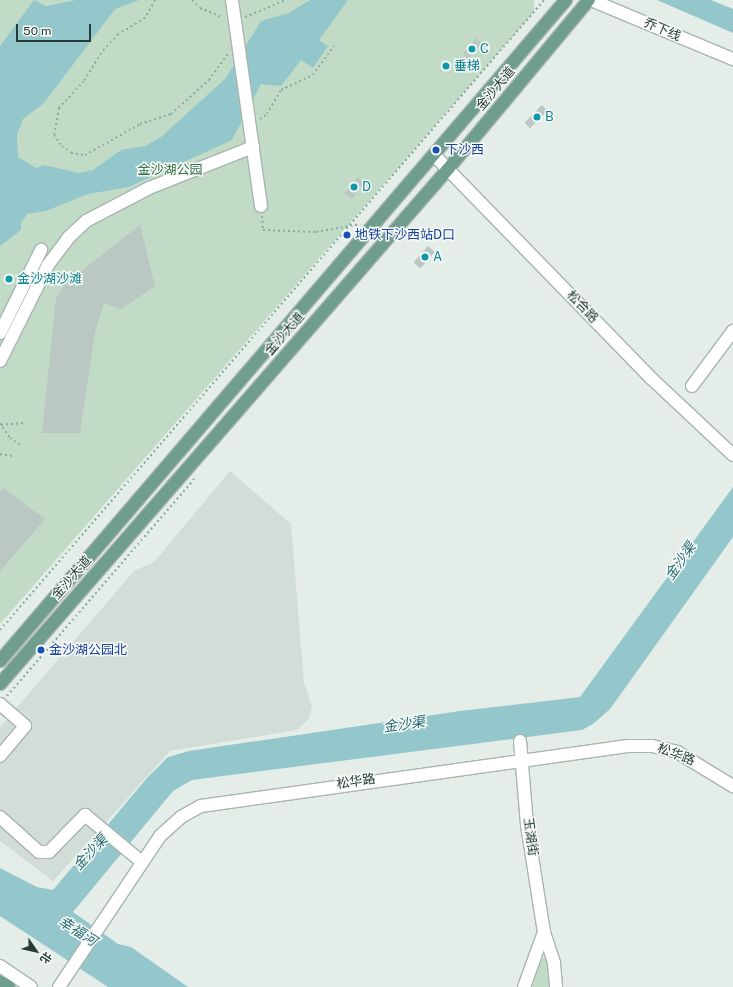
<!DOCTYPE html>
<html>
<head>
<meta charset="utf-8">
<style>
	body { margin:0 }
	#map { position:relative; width:733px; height:987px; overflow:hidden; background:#e5ede9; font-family:"Public Sans","Noto Sans SC",sans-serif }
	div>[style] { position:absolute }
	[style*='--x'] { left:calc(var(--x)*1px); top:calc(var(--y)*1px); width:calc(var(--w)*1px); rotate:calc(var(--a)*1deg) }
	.built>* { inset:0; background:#d3ddd8 }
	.green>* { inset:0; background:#c1dbc6 }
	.water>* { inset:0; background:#94c7cb }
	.building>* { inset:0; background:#bbc7c2; transform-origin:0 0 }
	.path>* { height:2px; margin-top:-1px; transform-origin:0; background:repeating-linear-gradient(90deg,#89ad9f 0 2px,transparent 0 5px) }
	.roads { filter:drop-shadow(1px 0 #a8b5af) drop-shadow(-1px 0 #a8b5af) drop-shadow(0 1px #a8b5af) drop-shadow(0 -1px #a8b5af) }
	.minor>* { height:12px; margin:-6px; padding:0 6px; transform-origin:6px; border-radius:6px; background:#fff }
	.major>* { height:12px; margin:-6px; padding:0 6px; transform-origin:6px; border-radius:6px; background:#6f9d8e }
	.dots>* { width:11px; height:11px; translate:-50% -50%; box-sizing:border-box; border:2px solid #f6f9f7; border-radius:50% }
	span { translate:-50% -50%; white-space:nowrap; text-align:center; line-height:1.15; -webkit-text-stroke:3px #f6f9f7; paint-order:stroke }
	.street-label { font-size:13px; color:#263d35 }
	.culture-label { font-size:13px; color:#0d838f }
	.left { translate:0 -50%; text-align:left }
	.transit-label { font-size:13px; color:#164399 }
	.park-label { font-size:13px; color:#347047 }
	.water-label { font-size:14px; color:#266b73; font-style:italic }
	.north { position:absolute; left:16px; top:931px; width:40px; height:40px; -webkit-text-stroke:3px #f6f9f7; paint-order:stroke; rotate:124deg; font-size:11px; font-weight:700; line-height:16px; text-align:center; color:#263d35 }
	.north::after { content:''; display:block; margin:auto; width:14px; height:18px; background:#263d35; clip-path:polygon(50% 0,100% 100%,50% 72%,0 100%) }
	.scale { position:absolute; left:16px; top:24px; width:75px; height:18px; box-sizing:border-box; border:2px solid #263d35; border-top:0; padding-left:5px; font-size:12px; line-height:14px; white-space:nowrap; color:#263d35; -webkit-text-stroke:3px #f6f9f7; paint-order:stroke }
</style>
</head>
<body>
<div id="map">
	<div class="built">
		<i style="clip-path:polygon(230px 471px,291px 524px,304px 683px,312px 706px,309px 719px,297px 730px,170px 751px,53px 881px,0 841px,0 727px,134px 571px,154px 562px)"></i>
	</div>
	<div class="green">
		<i style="clip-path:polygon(0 0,534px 0,534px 12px,0 624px)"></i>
		<i style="clip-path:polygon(542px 958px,549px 959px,552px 987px,532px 987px)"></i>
	</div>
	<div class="water">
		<i style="clip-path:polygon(34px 0,46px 6px,76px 0,139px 0,115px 9px,44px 103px,23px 119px,17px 135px,18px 157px,36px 168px,44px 165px,79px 173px,93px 170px,121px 150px,145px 146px,161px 137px,225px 79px,261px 21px,289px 13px,310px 0,348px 0,319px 40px,328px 46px,313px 68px,301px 60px,281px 86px,261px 84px,232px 140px,129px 187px,88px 194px,46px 211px,27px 214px,21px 223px,21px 230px,0 246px,0 46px)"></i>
		<i style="clip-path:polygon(657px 0,711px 0,733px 9px,733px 33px)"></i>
		<i style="clip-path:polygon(733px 487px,733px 537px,610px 709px,593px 724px,582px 730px,192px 780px,173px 791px,73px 912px,118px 944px,131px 947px,188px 987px,108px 987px,0 916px,0 868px,37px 887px,53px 890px,147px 778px,168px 757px,189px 751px,460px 711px,580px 697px)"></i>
	</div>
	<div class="building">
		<i style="left:476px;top:38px;width:8px;height:21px;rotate:40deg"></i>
		<i style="left:542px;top:105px;width:8px;height:25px;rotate:45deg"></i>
		<i style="left:357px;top:177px;width:9px;height:21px;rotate:36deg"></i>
		<i style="clip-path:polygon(140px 225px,155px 286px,121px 309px,104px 303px,95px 332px,80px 433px,42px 433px,56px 298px,66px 283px)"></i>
		<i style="left:428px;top:246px;width:9px;height:22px;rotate:41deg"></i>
		<i style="clip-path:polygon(3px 488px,45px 519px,0 571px,0 492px)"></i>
	</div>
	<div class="path">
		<i style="--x:155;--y:0;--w:21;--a:119"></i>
		<i style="--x:145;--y:18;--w:31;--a:149"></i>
		<i style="--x:118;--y:34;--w:25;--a:132"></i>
		<i style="--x:101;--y:53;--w:33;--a:121"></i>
		<i style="--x:84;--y:81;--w:37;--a:133"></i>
		<i style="--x:59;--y:108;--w:27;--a:100"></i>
		<i style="--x:54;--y:135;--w:14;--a:54"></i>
		<i style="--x:62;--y:146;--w:11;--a:38"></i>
		<i style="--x:71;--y:153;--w:14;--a:8"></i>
		<i style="--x:85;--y:155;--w:63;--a:-29.4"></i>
		<i style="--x:140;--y:124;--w:33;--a:-18"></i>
		<i style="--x:171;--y:114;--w:51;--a:-41.8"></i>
		<i style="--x:209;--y:80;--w:34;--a:-54"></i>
		<i style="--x:192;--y:0;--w:11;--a:45"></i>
		<i style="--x:200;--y:8;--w:25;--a:23"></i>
		<i style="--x:245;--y:17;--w:44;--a:-22.5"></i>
		<i style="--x:260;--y:119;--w:9;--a:-36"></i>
		<i style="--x:267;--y:114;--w:28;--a:-60"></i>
		<i style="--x:281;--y:90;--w:35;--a:-25"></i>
		<i style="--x:313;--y:75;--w:36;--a:-54"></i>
		<i style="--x:262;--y:216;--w:14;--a:86"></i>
		<i style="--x:263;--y:230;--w:53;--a:2.2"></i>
		<i style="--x:316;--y:232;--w:45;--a:-10.3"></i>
		<i style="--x:0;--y:423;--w:18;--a:56"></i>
		<i style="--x:10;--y:438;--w:12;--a:35"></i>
		<i style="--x:1;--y:425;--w:23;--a:-5"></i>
		<i style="--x:0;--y:454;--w:13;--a:9"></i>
		<i style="--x:0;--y:630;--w:832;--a:-49.19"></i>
		<i style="--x:7;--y:696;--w:288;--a:-49.2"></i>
	</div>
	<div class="roads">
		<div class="minor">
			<i style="--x:232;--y:0;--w:208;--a:82"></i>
			<i style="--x:591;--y:0;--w:154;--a:22.6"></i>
			<i style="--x:435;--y:156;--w:311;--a:45.8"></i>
			<i style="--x:652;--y:379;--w:111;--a:43.2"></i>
			<i style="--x:0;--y:333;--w:93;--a:-63.7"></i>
			<i style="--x:0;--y:361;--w:107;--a:-63.4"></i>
			<i style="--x:48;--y:265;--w:34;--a:-53"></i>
			<i style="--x:68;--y:238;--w:25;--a:-43"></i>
			<i style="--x:86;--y:221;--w:71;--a:-27.6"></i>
			<i style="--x:149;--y:188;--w:112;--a:-21.5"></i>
			<i style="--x:692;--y:386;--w:69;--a:-53.3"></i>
			<i style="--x:0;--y:704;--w:33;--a:41"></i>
			<i style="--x:25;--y:726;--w:39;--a:130"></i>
			<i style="--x:520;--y:741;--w:84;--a:85.2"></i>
			<i style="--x:527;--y:825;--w:108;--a:81"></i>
			<i style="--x:544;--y:932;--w:33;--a:72"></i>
			<i style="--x:554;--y:963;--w:24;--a:85"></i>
			<i style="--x:0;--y:817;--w:52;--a:41.9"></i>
			<i style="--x:39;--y:852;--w:10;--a:0"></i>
			<i style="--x:49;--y:852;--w:52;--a:-45.8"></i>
			<i style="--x:85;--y:815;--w:74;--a:39.5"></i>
			<i style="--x:0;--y:966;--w:37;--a:34"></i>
			<i style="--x:59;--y:987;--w:182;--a:-56.2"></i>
			<i style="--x:160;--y:836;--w:28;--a:-42"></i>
			<i style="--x:181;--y:817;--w:23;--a:-29"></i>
			<i style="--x:201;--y:806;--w:431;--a:-8"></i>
			<i style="--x:628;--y:746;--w:24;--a:0"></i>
			<i style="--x:652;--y:746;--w:26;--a:13"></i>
			<i style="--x:677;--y:752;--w:66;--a:31.3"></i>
			<i style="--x:524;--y:987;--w:59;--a:-70"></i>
		</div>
		<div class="major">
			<i style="--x:0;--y:661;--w:870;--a:-49.43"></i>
			<i style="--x:0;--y:684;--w:683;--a:-48.98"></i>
			<i style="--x:448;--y:169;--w:220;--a:-50.2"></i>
			<i style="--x:0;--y:982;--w:10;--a:29"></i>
		</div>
	</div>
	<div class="dots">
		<i style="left:472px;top:49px;background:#0f9aa8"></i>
		<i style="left:446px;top:66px;background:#0f9aa8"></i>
		<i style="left:537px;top:117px;background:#0f9aa8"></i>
		<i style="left:436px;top:150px;background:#1a4fb4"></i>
		<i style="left:354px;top:187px;background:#0f9aa8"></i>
		<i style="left:347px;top:235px;background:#1a4fb4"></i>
		<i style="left:425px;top:257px;background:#0f9aa8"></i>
		<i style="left:9px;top:279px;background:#0f9aa8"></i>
		<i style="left:41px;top:650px;background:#1a4fb4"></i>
	</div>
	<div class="street-label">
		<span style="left:662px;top:30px;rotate:23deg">乔下线</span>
		<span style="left:496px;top:89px;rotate:-50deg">金沙大道</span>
		<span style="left:582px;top:307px;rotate:46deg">松合路</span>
		<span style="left:285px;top:334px;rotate:-49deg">金沙大道</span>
		<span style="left:72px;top:578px;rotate:-49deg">金沙大道</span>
		<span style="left:676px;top:755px;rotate:21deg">松华路</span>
		<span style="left:356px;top:782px;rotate:-8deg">松华路</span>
		<span style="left:530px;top:837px;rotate:82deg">玉湖街</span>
	</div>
	<div class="culture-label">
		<span class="left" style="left:480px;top:49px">C</span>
		<span class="left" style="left:454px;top:66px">垂梯</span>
		<span class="left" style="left:545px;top:117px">B</span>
		<span class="left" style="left:362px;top:187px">D</span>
		<span class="left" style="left:433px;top:257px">A</span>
		<span class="left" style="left:17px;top:279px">金沙湖沙滩</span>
	</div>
	<div class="transit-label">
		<span class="left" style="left:445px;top:150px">下沙西</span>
		<span class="left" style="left:355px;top:235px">地铁下沙西站D口</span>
		<span class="left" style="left:49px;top:650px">金沙湖公园北</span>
	</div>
	<div class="park-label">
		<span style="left:170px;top:170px">金沙湖公园</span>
	</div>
	<div class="water-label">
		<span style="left:680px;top:561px;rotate:-55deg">金沙渠</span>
		<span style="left:404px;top:724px;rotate:-8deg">金沙渠</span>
		<span style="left:90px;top:852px;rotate:-47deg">金沙渠</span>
		<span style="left:78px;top:931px;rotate:32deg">幸福河</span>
	</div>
	<div class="north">北</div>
	<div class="scale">50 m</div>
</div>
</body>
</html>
